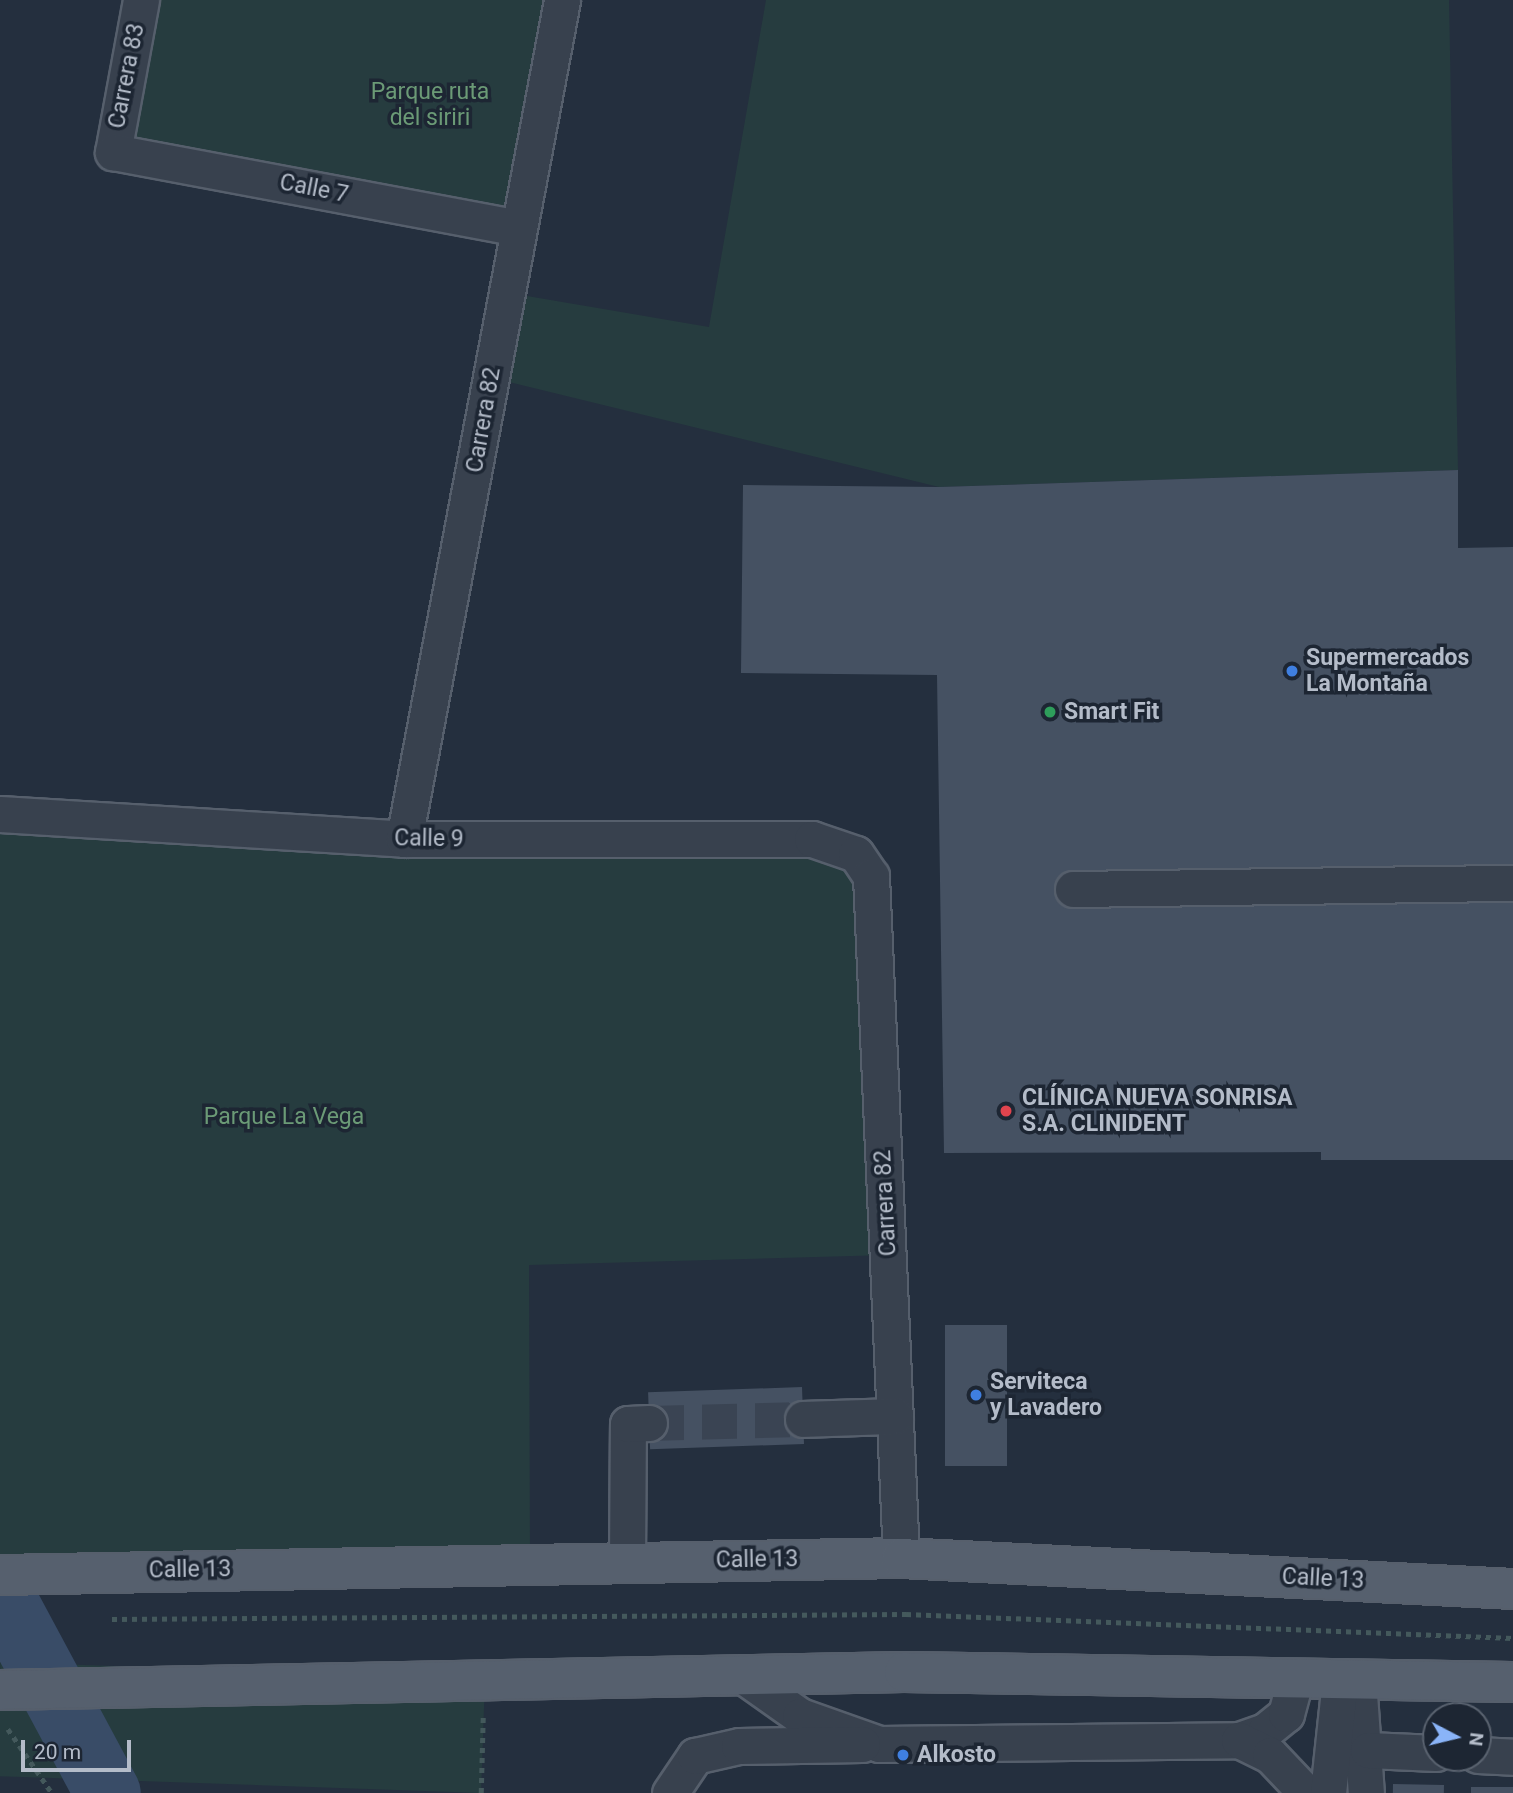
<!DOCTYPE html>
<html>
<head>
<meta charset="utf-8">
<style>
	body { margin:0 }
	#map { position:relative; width:1513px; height:1793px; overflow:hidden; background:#242f3e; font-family:Roboto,sans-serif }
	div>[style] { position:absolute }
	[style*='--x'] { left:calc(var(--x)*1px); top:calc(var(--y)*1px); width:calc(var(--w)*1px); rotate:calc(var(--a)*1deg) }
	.green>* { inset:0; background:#263c3f; transform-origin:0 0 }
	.river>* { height:66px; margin:-33px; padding:0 33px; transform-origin:33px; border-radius:33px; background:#394c67 }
	.building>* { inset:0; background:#455162; transform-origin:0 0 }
	.minor-tunnel>* { height:35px; margin-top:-17.5px; transform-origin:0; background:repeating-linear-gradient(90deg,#3a4453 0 35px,transparent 0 53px) }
	.path>* { height:4.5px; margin-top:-2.25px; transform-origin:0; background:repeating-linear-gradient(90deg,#44595c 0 5px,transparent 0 10px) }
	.roads { filter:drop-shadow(2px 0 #565f6c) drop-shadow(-2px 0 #565f6c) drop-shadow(0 2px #565f6c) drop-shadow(0 -2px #565f6c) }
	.minor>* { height:35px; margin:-17.5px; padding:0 17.5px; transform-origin:17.5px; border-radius:17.5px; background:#38414e }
	.major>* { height:38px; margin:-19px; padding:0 19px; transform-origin:19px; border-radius:19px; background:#56606e }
	.dots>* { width:19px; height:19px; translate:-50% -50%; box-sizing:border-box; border:4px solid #1d2633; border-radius:50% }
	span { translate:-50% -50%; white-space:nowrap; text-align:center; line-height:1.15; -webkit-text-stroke:7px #1d2633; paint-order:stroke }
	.street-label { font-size:23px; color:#b4bcc9 }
	.park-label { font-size:23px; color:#6b9a76 }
	.poi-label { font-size:23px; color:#b4bcc9; font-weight:700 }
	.left { translate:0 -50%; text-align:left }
	.north { position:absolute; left:1422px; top:1702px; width:70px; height:70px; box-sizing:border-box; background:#1d2633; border:2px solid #59626f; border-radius:50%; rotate:97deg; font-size:19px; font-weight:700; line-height:28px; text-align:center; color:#b4bcc9 }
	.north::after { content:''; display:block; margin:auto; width:24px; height:32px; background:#8ab4f8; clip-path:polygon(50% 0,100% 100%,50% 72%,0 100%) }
	.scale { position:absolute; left:21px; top:1740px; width:110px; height:32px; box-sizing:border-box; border:4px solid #b4bcc9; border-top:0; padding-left:9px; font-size:21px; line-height:24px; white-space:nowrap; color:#b4bcc9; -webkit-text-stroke:5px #1d2633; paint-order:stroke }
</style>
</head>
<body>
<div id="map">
	<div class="green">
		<i style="clip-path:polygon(141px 0,562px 0,515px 227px,113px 152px)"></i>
		<i style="clip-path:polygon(766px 0,1449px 0,1458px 470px,939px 487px,493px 378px,503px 292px,709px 327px)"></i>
		<i style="clip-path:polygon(0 814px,856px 854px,888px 1255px,529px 1265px,530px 1561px,0 1573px)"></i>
		<i style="left:485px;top:1679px;width:114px;height:485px;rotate:92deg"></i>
	</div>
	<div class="river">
		<i style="--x:0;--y:1592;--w:228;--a:61.8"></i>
	</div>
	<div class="building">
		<i style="clip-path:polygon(1458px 470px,1458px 548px,1513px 547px,1513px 1160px,1321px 1160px,1321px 1152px,944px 1153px,937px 675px,741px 673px,743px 485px,939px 487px)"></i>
		<i style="left:945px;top:1325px;width:62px;height:141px"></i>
		<i style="left:802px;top:1387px;width:57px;height:154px;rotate:88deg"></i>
		<i style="left:1393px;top:1784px;width:51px;height:9px;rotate:1deg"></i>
		<i style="left:1471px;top:1787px;width:42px;height:6px"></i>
	</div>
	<div class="minor-tunnel">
		<i style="--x:649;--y:1423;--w:154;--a:-1.5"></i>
	</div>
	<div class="path">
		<i style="--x:112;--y:1619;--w:794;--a:-0.36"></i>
		<i style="--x:906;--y:1614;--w:607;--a:2.26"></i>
		<i style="--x:8;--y:1729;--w:78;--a:55.5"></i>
		<i style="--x:481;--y:1793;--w:76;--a:-88.5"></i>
	</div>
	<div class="roads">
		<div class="minor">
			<i style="--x:141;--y:0;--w:155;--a:100.4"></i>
			<i style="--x:113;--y:152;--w:409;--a:10.6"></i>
			<i style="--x:0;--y:814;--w:405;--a:3.5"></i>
			<i style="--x:404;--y:839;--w:408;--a:0"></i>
			<i style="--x:812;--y:839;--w:46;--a:18.8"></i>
			<i style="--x:856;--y:854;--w:27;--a:56"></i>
			<i style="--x:871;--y:876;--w:683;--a:87.48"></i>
			<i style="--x:404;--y:839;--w:854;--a:-79.33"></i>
			<i style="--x:1073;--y:889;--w:440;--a:-0.8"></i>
			<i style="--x:803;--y:1419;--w:92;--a:-1.9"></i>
			<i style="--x:627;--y:1561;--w:137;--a:-89.6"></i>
			<i style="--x:628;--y:1424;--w:21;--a:-3"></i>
			<i style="--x:742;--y:1675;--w:71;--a:35.3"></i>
			<i style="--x:800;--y:1716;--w:84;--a:19.5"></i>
			<i style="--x:879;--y:1744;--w:360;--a:-0.6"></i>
			<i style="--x:1239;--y:1740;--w:28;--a:-19"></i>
			<i style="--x:1265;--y:1731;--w:27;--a:-39"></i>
			<i style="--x:1286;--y:1714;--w:35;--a:-75"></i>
			<i style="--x:1358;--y:1680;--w:113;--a:86"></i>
			<i style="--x:1239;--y:1740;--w:34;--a:26"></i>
			<i style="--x:1270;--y:1755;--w:52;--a:46.5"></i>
			<i style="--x:1368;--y:1750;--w:68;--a:2.5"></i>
			<i style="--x:1478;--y:1755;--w:35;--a:3"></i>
			<i style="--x:670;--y:1793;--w:45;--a:-56"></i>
			<i style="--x:695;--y:1756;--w:45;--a:-12.8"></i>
			<i style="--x:739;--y:1746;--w:123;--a:-0.9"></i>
			<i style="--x:1328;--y:1793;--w:114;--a:-83.9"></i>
		</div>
		<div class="major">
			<i style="--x:0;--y:1575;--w:901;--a:-1.08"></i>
			<i style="--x:901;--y:1558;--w:613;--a:2.9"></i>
			<i style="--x:0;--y:1690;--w:904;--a:-1.14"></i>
			<i style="--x:904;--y:1672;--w:609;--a:0.94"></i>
		</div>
	</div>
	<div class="dots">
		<i style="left:1292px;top:671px;background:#3f7fe0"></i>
		<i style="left:1050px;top:712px;background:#2e9e5b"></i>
		<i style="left:1006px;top:1111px;background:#e0444e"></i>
		<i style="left:976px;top:1395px;background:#3f7fe0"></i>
		<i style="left:903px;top:1755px;background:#3f7fe0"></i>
	</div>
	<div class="street-label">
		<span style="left:127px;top:76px;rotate:-79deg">Carrera 83</span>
		<span style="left:314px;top:189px;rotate:11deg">Calle 7</span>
		<span style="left:484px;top:420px;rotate:-80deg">Carrera 82</span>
		<span style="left:429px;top:839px;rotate:1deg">Calle 9</span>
		<span style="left:886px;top:1203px;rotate:-93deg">Carrera 82</span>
		<span style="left:757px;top:1560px;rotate:-1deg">Calle 13</span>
		<span style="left:190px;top:1570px;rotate:-1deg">Calle 13</span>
		<span style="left:1323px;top:1579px;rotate:3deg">Calle 13</span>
	</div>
	<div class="park-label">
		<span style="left:430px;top:105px">Parque ruta<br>del siriri</span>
		<span style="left:284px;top:1117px">Parque La Vega</span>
	</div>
	<div class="poi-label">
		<span class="left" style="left:1306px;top:671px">Supermercados<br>La Montaña</span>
		<span class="left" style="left:1064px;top:712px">Smart Fit</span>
		<span class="left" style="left:1022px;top:1111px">CLÍNICA NUEVA SONRISA<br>S.A. CLINIDENT</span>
		<span class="left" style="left:990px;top:1395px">Serviteca<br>y Lavadero</span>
		<span class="left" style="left:917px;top:1755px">Alkosto</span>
	</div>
	<div class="north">N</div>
	<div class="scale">20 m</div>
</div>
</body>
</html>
